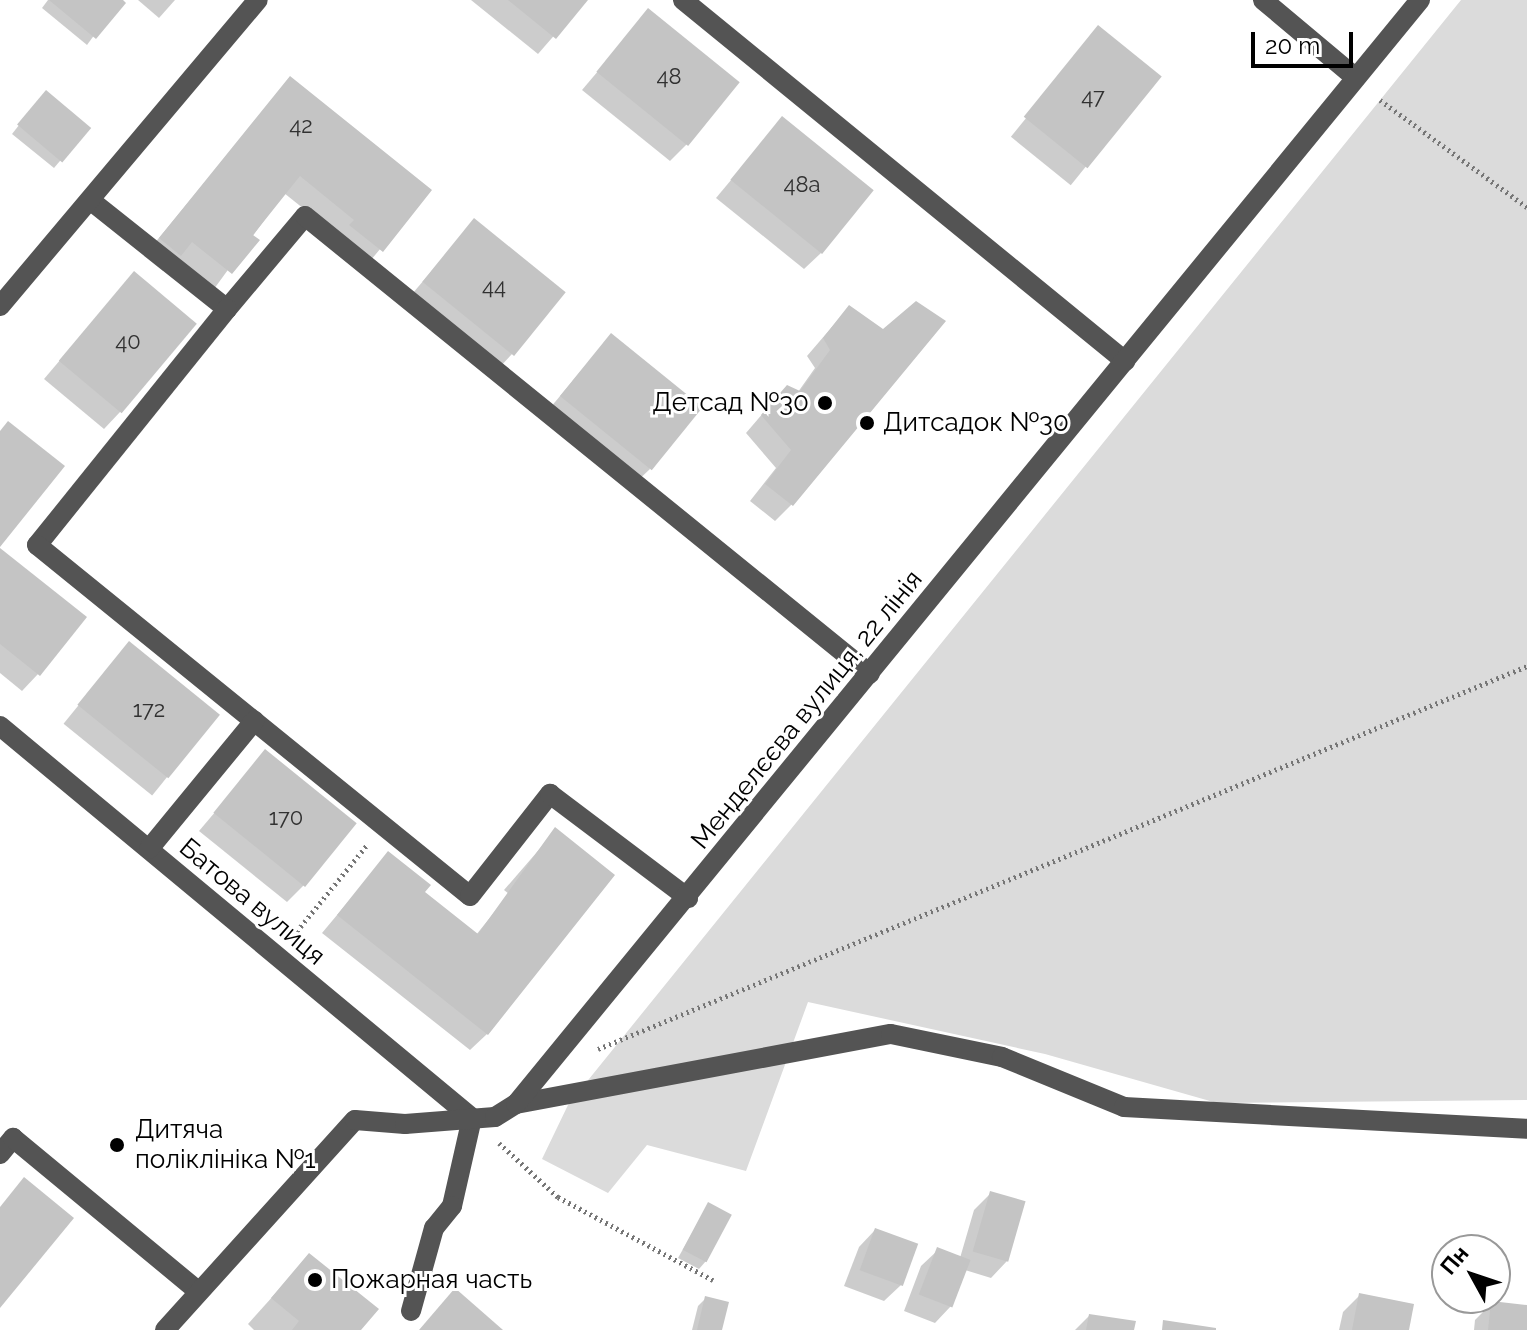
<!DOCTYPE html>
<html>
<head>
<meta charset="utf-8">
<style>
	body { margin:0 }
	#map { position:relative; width:1527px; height:1330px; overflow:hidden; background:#fff; font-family:Raleway,sans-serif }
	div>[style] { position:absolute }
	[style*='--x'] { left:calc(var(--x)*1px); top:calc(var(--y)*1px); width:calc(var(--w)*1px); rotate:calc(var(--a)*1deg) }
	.green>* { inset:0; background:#dbdbdb }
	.shadow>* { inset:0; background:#0003; transform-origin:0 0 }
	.building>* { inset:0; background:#c4c4c4; transform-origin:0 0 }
	.path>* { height:5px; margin-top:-2.5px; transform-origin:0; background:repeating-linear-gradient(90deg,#767676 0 2px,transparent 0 6px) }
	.minor>* { height:20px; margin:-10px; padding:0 10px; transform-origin:10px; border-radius:10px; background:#545454 }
	.dots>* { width:22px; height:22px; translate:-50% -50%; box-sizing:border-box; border:4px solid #fff; border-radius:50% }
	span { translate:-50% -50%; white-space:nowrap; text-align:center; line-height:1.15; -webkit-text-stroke:6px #fff; paint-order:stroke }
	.number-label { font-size:22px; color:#313131 }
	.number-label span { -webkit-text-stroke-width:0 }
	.poi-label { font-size:26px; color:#000 }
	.right { translate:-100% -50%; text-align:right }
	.left { translate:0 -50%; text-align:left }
	.street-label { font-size:26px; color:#000 }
	.north { position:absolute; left:1431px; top:1234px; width:80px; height:80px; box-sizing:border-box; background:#fff; border:2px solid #999; border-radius:50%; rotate:310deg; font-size:22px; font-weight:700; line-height:32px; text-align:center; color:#000 }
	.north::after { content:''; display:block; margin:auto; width:28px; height:36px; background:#000; clip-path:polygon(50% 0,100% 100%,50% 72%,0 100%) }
	.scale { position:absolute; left:1251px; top:32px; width:102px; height:36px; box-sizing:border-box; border:4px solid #000; border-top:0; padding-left:10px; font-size:24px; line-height:28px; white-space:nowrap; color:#000; -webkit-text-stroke:6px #fff; paint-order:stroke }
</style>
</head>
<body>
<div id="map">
	<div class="green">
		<i style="clip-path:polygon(1461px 0,1527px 0,1527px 1100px,1217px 1103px,1045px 1054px,808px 1002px,746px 1171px,647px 1145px,608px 1193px,542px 1159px,568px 1105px)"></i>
	</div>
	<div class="shadow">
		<i style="clip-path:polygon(48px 0,120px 0,87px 45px,42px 8px)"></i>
		<i style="clip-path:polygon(138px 0,175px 0,159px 18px)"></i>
		<i style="clip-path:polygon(471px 0,585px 0,538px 54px)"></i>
		<i style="clip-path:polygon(649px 11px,687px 144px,670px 161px,582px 90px)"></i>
		<i style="left:1099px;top:28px;width:77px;height:140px;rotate:39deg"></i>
		<i style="clip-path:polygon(290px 79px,429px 191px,365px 267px,339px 237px,284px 193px,214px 289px,176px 259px,163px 271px,144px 256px)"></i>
		<i style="clip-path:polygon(38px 101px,88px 128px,54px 168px,12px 134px)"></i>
		<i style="clip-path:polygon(782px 119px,821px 253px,804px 269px,716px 198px)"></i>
		<i style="clip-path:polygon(474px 221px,512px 354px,496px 371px,407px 300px)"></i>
		<i style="clip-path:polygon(134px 273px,120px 412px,104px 429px,44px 379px)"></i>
		<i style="clip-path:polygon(849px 307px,884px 332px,792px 504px,775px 521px,750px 501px,776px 468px,746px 433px,771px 404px,798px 392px,815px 368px,807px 356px)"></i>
		<i style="clip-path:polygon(611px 335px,650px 469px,633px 485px,545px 414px)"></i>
		<i style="clip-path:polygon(0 550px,38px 674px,22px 691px,0 673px)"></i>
		<i style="left:129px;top:643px;width:114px;height:104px;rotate:39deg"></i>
		<i style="clip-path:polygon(266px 752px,304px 885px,287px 902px,199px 831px)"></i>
		<i style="clip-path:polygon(556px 830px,487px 1034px,470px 1050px,322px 933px,388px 854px,422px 892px,476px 935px,509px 894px,504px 890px)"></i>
		<i style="clip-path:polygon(991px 1193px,1007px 1261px,991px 1278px,965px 1270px,951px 1306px,935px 1323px,904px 1311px,921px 1266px,938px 1250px,960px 1258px,974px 1210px)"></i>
		<i style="clip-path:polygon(708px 1205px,706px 1261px,699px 1269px,678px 1258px)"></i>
		<i style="clip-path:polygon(875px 1230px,901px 1285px,884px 1301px,844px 1286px,859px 1247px)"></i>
		<i style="clip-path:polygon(309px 1256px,358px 1330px,254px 1330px,248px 1324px)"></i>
		<i style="clip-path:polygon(1360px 1295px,1407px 1330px,1339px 1330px,1343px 1312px)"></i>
		<i style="clip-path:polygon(706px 1298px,720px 1330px,692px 1330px,698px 1306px)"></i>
		<i style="clip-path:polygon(1492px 1303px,1527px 1307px,1527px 1330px,1474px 1330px,1475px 1320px)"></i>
		<i style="clip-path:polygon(1089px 1316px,1132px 1330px,1075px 1330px)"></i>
	</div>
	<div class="building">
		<i style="clip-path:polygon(49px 0,123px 0,126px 3px,96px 39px)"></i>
		<i style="clip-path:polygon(508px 0,588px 0,556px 39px)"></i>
		<i style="left:648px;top:8px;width:118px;height:82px;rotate:39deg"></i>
		<i style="left:1098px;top:25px;width:82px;height:118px;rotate:39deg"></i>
		<i style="clip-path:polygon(290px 76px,432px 190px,383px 252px,349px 225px,354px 220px,300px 176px,253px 235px,260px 240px,232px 274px,192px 242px,181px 256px,159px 238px)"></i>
		<i style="left:46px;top:90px;width:59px;height:45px;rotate:40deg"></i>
		<i style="left:782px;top:116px;width:118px;height:82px;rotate:39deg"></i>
		<i style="left:474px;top:218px;width:118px;height:82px;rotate:39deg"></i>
		<i style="left:134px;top:271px;width:82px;height:117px;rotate:40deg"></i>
		<i style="clip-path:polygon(916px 301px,946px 321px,793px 506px,765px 484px,791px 450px,761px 415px,787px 385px,800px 391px,830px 350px,823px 338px,849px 305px,883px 329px)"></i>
		<i style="left:611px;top:333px;width:118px;height:81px;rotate:39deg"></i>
		<i style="clip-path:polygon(8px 421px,65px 466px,0 547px,0 431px)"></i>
		<i style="clip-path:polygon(0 548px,87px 617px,40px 676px,0 644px)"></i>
		<i style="left:129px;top:641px;width:117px;height:82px;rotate:39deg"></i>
		<i style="left:265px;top:749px;width:118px;height:82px;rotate:39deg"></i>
		<i style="clip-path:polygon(555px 827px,615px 875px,488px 1035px,337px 915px,388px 851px,431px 885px,425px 892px,478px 934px)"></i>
		<i style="clip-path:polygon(24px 1177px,74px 1218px,0 1308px,0 1207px)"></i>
		<i style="left:990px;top:1191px;width:37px;height:63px;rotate:16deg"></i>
		<i style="left:708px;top:1202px;width:27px;height:54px;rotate:28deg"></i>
		<i style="left:875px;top:1228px;width:46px;height:45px;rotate:20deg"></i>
		<i style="left:937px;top:1247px;width:36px;height:51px;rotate:21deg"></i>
		<i style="clip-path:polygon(309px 1253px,379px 1309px,361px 1330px,292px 1330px,299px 1321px,271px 1298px)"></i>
		<i style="clip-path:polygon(455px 1288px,503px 1330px,419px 1330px)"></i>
		<i style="clip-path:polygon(1359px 1293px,1414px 1304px,1409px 1330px,1352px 1330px)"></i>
		<i style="clip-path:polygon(705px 1296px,729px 1302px,722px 1330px,697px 1330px)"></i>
		<i style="clip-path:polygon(1491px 1301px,1527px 1305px,1527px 1330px,1488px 1330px)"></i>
		<i style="clip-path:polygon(1089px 1314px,1136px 1321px,1134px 1330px,1086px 1330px)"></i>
		<i style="clip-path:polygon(1163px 1320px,1216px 1328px,1216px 1330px,1162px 1330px)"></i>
	</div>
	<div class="path">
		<i style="--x:1380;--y:100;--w:182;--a:36.1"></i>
		<i style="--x:293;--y:936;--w:117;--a:-50.9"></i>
		<i style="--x:598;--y:1049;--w:1005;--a:-22.4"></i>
		<i style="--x:499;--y:1143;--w:80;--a:42.5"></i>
		<i style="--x:558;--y:1197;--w:176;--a:28.2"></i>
	</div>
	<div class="minor">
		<i style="--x:683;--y:0;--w:571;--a:39.24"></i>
		<i style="--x:1263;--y:0;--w:121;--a:40"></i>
		<i style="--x:90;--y:200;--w:175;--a:38.5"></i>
		<i style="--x:227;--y:309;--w:121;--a:-50"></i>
		<i style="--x:305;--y:216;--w:727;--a:39.03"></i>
		<i style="--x:0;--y:306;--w:400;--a:-49.9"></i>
		<i style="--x:227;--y:309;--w:303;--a:128.8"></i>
		<i style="--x:37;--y:545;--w:557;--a:39.03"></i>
		<i style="--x:470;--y:896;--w:130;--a:-51.9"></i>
		<i style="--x:550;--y:794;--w:173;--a:37"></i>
		<i style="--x:0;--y:726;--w:614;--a:39.71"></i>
		<i style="--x:472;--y:1118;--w:90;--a:102.8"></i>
		<i style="--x:452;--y:1206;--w:28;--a:129"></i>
		<i style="--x:434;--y:1228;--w:86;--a:105.5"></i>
		<i style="--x:149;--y:849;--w:166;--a:-50.6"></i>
		<i style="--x:516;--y:1104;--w:381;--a:-10.6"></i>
		<i style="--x:891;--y:1034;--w:113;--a:11.7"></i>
		<i style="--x:1002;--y:1057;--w:132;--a:22.3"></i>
		<i style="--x:1124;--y:1107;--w:404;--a:3.1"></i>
		<i style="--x:0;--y:1154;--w:21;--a:-51"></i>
		<i style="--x:13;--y:1138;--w:240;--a:39.6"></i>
		<i style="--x:165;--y:1330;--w:283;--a:-47.9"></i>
		<i style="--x:355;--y:1120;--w:50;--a:4.6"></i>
		<i style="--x:405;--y:1124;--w:90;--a:-4.4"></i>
		<i style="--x:495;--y:1117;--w:25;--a:-32"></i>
		<i style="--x:516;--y:1104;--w:1427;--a:-50.69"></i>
	</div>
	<div class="dots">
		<i style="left:825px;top:403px;background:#000"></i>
		<i style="left:867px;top:423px;background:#000"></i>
		<i style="left:117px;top:1145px;background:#000"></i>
		<i style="left:315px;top:1280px;background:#000"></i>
	</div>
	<div class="number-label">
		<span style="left:669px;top:77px">48</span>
		<span style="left:1093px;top:97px">47</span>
		<span style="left:301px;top:126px">42</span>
		<span style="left:802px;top:185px">48а</span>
		<span style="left:494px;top:287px">44</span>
		<span style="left:128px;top:342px">40</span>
		<span style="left:149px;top:710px">172</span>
		<span style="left:286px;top:818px">170</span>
	</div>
	<div class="poi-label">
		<span class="right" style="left:809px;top:403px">Детсад №30</span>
		<span class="left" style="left:883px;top:423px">Дитсадок №30</span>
		<span class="left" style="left:135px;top:1145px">Дитяча<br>поліклініка №1</span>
		<span class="left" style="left:331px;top:1280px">Пожарная часть</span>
	</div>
	<div class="street-label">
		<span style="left:807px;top:710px;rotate:-51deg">Менделєєва вулиця, 22 лінія</span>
		<span style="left:252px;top:902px;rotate:40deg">Батова вулиця</span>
	</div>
	<div class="north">Пн</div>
	<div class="scale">20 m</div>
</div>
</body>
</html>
